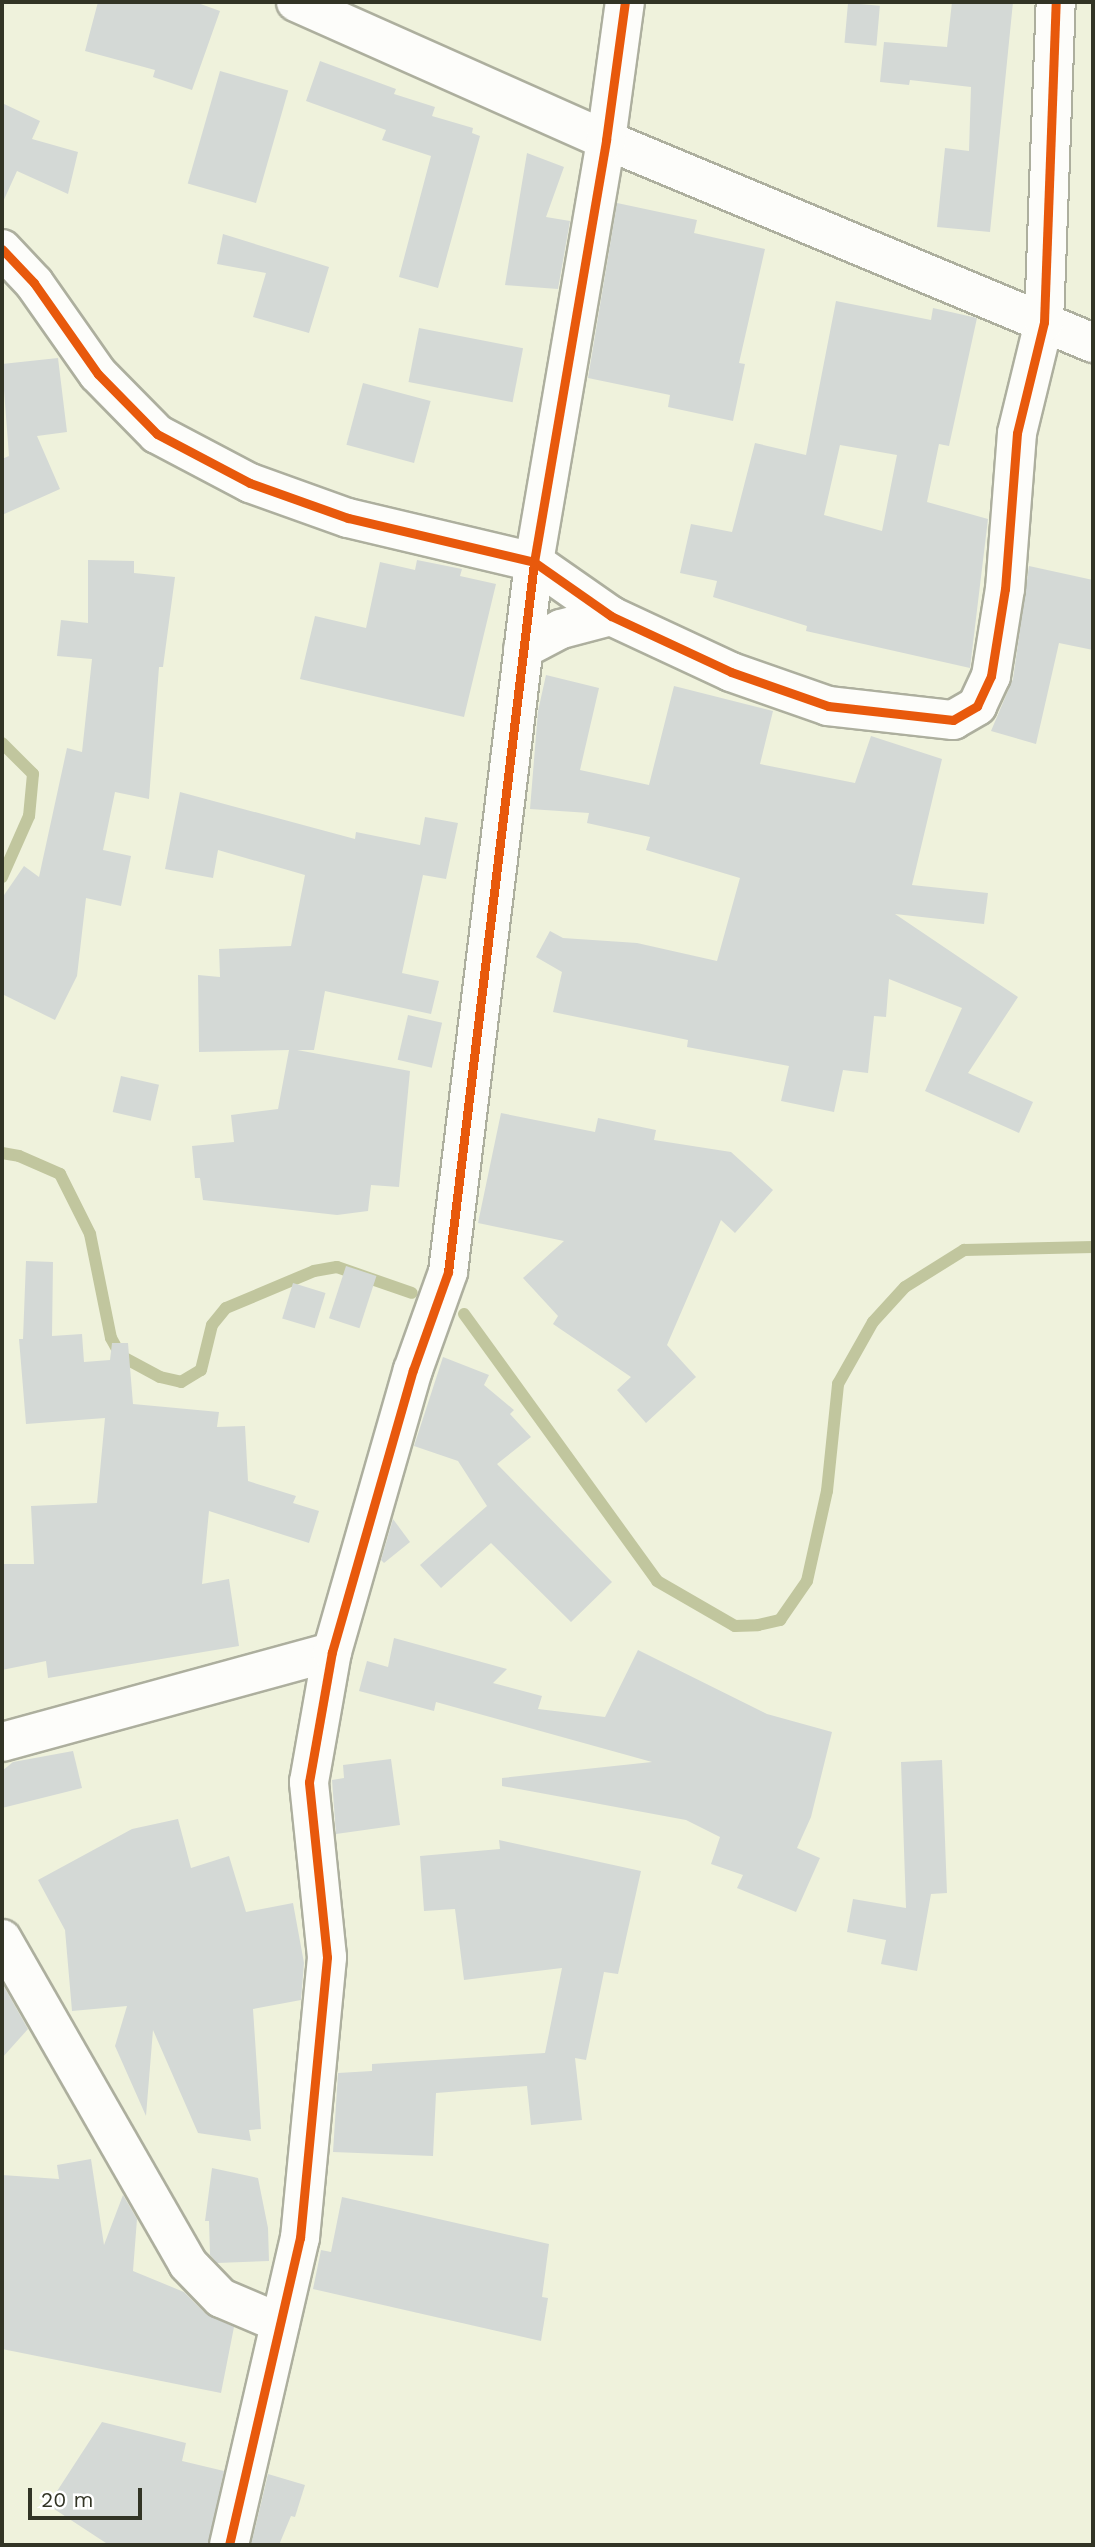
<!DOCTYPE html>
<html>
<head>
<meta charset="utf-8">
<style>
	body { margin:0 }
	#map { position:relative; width:1095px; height:2547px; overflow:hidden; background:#eff2dc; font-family:"Work Sans",sans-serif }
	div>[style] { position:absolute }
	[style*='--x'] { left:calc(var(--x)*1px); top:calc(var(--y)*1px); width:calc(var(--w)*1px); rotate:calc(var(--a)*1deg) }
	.stream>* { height:12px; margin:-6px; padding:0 6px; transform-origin:6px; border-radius:6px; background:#c1c69e }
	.building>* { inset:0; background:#d4d9d6; transform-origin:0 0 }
	.roads { filter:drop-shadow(2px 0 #adaf9e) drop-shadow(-2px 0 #adaf9e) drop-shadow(0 2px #adaf9e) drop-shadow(0 -2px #adaf9e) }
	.street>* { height:38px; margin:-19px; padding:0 19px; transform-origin:19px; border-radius:19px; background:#fdfdfa }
	.cycleway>* { height:9px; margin:-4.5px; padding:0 4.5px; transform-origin:4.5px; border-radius:4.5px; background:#e8590c }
	span { translate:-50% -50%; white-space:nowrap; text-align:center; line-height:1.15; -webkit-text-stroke:6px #fff; paint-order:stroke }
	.frame { position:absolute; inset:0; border:4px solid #323425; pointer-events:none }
	.scale { position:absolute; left:28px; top:2488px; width:114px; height:32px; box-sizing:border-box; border:4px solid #323425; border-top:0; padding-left:9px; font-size:21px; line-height:24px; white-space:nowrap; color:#323425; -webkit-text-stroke:5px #fff; paint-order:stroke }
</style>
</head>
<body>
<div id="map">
	<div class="stream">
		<i style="--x:2;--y:743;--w:44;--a:45"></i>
		<i style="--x:33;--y:774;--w:42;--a:95.4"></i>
		<i style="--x:29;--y:816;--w:67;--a:113.9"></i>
		<i style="--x:2;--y:1153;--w:17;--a:10"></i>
		<i style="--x:19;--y:1156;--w:45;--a:23.7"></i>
		<i style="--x:60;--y:1174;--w:67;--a:63.4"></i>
		<i style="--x:90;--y:1234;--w:106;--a:78.6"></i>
		<i style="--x:111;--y:1338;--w:21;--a:61"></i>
		<i style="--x:121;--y:1356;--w:44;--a:28.3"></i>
		<i style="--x:160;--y:1377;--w:22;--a:13"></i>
		<i style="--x:181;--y:1382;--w:23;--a:-31"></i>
		<i style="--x:201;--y:1370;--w:46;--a:-76.3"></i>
		<i style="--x:212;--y:1325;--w:22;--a:-51"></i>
		<i style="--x:226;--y:1308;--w:95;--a:-22.8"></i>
		<i style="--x:314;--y:1271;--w:23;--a:-10"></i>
		<i style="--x:337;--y:1267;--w:79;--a:19.1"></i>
		<i style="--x:464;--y:1314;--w:329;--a:54.1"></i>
		<i style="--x:657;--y:1581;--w:90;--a:30"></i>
		<i style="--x:735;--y:1626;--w:23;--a:-2"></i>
		<i style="--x:758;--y:1625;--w:23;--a:-13"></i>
		<i style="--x:780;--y:1620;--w:47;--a:-55.3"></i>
		<i style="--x:807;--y:1581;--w:92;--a:-77.5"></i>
		<i style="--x:827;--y:1491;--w:108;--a:-84.1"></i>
		<i style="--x:838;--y:1384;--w:71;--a:-60.6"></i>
		<i style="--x:873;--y:1322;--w:47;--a:-47.6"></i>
		<i style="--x:905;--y:1287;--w:70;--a:-32.1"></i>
		<i style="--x:964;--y:1250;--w:129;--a:-1.3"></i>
	</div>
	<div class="building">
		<i style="clip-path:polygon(98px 2px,195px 2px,220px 11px,192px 90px,153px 77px,155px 70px,85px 51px)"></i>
		<i style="clip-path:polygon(952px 2px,1013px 2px,990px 232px,937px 227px,945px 148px,969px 151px,971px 87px,910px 80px,909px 85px,880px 82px,884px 42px,947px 47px)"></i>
		<i style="left:848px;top:3px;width:32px;height:40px;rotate:5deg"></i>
		<i style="clip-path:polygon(320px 61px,396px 89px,394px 94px,435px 107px,432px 116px,473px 128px,472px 133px,480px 136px,438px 288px,399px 277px,431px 156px,382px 140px,386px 130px,306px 101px)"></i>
		<i style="left:220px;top:71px;width:71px;height:117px;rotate:16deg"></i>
		<i style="clip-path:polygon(2px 103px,40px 121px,32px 139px,78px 152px,68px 194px,17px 171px,2px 204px)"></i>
		<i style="clip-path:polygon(527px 153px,564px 167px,546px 217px,570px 221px,558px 289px,505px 285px)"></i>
		<i style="clip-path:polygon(617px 203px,697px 220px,694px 233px,765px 249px,739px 363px,745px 364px,733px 421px,668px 407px,670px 395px,588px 378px)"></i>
		<i style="clip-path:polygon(223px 234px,329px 267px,309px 333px,253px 317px,266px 273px,217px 264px)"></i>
		<i style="clip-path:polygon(evenodd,836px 301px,931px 320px,933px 308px,977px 318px,949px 446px,939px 444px,927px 502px,988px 519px,970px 668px,806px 631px,807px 626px,713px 597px,717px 581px,680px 573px,691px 524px,732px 532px,755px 443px,806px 455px,836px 301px,840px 445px,897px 455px,882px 531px,824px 515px,840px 445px)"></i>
		<i style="left:419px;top:328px;width:106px;height:55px;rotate:11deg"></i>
		<i style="clip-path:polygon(58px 358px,67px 432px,37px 436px,60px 489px,2px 515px,2px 459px,9px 456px,2px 364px)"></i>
		<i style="left:363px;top:383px;width:70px;height:64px;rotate:15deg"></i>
		<i style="clip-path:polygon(88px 560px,134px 561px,134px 573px,175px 577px,163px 667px,159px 667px,149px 799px,115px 792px,103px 850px,131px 856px,121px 906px,86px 898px,77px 976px,55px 1020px,2px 994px,2px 898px,24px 866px,39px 877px,67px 748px,82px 752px,92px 659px,57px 656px,61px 620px,88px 623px)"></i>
		<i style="clip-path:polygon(417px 560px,462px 569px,460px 576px,496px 584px,464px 717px,300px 679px,315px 616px,366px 628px,380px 562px,415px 570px)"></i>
		<i style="clip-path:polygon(1029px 566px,1093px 580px,1093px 650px,1059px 643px,1036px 744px,991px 731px,1013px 679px)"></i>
		<i style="clip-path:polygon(546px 675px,599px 688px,580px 770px,649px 785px,674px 686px,773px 711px,760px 764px,855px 783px,871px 736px,942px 759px,912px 885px,988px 893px,984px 924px,895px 914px,1018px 997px,968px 1073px,1033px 1102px,1019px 1133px,925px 1091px,962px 1008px,889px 979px,886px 1017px,874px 1016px,868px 1073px,843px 1070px,834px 1112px,781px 1101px,789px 1066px,687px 1047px,688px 1040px,553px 1012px,562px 972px,536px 957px,550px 931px,563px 938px,637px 943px,717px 961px,740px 878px,646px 850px,650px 837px,587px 823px,589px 813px,530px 809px,538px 711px)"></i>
		<i style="clip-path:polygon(180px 792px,355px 839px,356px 832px,420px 845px,425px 817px,458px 823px,446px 879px,423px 875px,402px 973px,439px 981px,431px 1014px,325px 991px,314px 1050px,297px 1050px,410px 1071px,399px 1187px,371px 1185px,368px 1211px,337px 1215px,203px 1200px,200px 1178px,195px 1178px,192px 1146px,234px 1142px,231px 1115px,278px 1109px,289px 1050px,199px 1052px,198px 975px,220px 977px,219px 949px,291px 946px,305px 875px,218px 850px,213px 878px,165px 869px)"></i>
		<i style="left:408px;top:1015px;width:35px;height:46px;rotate:13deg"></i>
		<i style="left:121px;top:1076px;width:39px;height:37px;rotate:13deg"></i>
		<i style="clip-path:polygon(501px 1113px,595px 1132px,598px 1118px,656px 1130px,654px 1140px,731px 1152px,773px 1190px,735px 1233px,721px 1220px,667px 1345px,696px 1377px,646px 1423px,617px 1390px,631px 1377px,553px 1324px,558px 1316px,523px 1278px,564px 1241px,478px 1223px)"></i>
		<i style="clip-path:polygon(26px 1261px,53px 1262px,52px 1336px,82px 1334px,84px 1362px,110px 1360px,112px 1343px,128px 1343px,133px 1404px,219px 1412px,217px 1427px,245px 1426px,248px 1481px,296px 1496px,293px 1503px,319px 1511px,309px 1543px,209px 1511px,202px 1584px,229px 1579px,239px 1646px,48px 1678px,46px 1661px,2px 1670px,2px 1564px,34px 1564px,31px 1506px,97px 1503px,105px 1418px,26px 1424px,19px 1339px,23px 1339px)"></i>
		<i style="left:346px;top:1266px;width:32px;height:55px;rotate:18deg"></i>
		<i style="left:293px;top:1283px;width:34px;height:37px;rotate:17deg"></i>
		<i style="clip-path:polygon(443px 1357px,489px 1375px,484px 1385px,514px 1410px,510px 1414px,531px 1437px,497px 1464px,612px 1582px,571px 1622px,491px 1543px,441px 1588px,420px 1565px,487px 1506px,458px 1461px,414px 1446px)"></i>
		<i style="clip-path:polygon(393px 1519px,410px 1542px,384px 1563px,381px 1560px)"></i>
		<i style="clip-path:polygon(394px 1638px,507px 1669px,493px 1683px,542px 1696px,538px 1709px,605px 1717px,638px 1650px,767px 1714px,832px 1732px,811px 1817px,797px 1848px,820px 1858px,796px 1912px,737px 1888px,743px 1875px,711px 1864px,720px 1837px,686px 1820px,502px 1786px,502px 1778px,652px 1762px,436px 1702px,434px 1711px,359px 1691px,367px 1661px,388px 1667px)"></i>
		<i style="clip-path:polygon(73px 1751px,82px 1788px,2px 1808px,2px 1771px,13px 1762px)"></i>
		<i style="clip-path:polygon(391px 1759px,400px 1825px,336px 1834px,332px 1780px,344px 1778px,343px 1765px)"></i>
		<i style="clip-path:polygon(942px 1760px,947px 1893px,931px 1894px,917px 1971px,881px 1964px,886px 1940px,847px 1932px,853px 1899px,906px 1908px,901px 1762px)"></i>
		<i style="clip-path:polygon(178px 1819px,191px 1868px,229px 1856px,246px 1912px,293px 1903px,304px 1963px,301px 2000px,253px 2009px,261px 2129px,249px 2130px,251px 2141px,198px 2133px,153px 2030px,146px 2116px,115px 2046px,127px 2006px,72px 2011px,65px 1930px,38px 1880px,132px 1829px)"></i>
		<i style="clip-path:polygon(499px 1840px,641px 1871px,618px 1974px,604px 1972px,586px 2060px,575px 2058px,582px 2120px,531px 2125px,527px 2086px,436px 2093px,433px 2156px,333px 2152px,338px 2073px,372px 2071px,372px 2064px,545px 2053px,562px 1968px,464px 1980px,455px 1909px,424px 1911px,420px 1856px,500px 1849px)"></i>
		<i style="clip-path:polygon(2px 1983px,28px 2029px,2px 2058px)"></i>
		<i style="clip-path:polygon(91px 2159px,104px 2245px,123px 2195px,137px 2219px,133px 2271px,184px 2292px,206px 2314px,234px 2327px,221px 2393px,2px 2349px,2px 2175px,59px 2179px,57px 2165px)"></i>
		<i style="clip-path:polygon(212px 2168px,258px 2178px,268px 2228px,269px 2261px,217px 2263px,210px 2255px,209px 2221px,205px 2221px)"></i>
		<i style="clip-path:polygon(342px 2197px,549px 2244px,542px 2297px,548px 2298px,541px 2341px,313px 2289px,321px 2250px,331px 2252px)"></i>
		<i style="clip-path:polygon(102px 2422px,186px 2443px,182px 2461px,224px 2471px,208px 2545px,109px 2545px,48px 2505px)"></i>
		<i style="clip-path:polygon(268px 2474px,305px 2485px,295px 2517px,291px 2516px,279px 2545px,251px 2545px)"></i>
	</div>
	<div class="roads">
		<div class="street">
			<i style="--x:296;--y:2;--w:339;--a:24"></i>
			<i style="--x:606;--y:140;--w:528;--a:22.63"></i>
			<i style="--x:2;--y:249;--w:47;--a:46.7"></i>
			<i style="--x:34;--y:283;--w:111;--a:54.9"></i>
			<i style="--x:98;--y:374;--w:84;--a:45.5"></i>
			<i style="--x:157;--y:434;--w:105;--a:27.8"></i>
			<i style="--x:250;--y:483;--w:104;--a:19.7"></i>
			<i style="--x:348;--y:518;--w:191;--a:13.3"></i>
			<i style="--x:534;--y:562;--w:94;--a:35"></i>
			<i style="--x:611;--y:616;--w:132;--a:25"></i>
			<i style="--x:731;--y:672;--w:103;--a:19.3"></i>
			<i style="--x:828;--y:706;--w:126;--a:6.4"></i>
			<i style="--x:953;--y:720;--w:28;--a:-30"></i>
			<i style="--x:977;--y:706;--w:33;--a:-65"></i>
			<i style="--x:991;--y:676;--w:88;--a:-80.9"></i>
			<i style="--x:1005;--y:589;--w:156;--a:-85.6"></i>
			<i style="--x:1017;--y:433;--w:114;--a:-76.3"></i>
			<i style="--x:1044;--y:322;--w:320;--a:-87.9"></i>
			<i style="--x:523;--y:649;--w:43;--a:-27.8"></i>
			<i style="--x:561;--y:629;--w:52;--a:-14.6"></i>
			<i style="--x:2;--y:1742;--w:342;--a:-15.3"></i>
			<i style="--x:2;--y:1939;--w:374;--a:60.2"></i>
			<i style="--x:188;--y:2264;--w:47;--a:45.9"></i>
			<i style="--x:221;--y:2298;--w:64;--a:23"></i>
			<i style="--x:229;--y:2545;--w:315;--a:-77"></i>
			<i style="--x:300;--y:2238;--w:282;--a:-84.5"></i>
			<i style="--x:327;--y:1957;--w:176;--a:-95.9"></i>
			<i style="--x:309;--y:1782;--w:132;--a:-80"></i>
			<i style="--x:332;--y:1652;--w:293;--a:-74"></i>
			<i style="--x:413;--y:1370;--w:104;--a:-70.3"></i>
			<i style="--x:448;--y:1272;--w:715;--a:-83.09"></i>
			<i style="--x:534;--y:562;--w:428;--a:-80.3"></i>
			<i style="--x:606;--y:140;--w:139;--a:-82.2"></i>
		</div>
	</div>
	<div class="cycleway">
		<i style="--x:2;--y:249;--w:47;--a:46.7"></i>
		<i style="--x:34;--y:283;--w:111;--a:54.9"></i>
		<i style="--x:98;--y:374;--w:84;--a:45.5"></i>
		<i style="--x:157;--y:434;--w:105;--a:27.8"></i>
		<i style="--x:250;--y:483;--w:104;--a:19.7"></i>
		<i style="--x:348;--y:518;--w:191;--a:13.3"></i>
		<i style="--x:534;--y:562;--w:94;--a:35"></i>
		<i style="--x:611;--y:616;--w:132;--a:25"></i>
		<i style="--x:731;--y:672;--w:103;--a:19.3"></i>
		<i style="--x:828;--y:706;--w:126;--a:6.4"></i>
		<i style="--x:953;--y:720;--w:28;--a:-30"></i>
		<i style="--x:977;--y:706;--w:33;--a:-65"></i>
		<i style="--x:991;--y:676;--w:88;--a:-80.9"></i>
		<i style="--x:1005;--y:589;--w:156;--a:-85.6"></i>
		<i style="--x:1017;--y:433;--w:114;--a:-76.3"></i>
		<i style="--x:1044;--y:322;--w:320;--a:-87.9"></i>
		<i style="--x:229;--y:2545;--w:315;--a:-77"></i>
		<i style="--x:300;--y:2238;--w:282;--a:-84.5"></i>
		<i style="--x:327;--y:1957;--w:176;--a:-95.9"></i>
		<i style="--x:309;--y:1782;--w:132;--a:-80"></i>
		<i style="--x:332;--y:1652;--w:293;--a:-74"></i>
		<i style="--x:413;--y:1370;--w:104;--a:-70.3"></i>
		<i style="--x:448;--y:1272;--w:715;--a:-83.09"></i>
		<i style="--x:534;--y:562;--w:428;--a:-80.3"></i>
		<i style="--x:606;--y:140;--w:139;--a:-82.2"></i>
	</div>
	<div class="frame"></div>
	<div class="scale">20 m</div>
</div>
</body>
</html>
